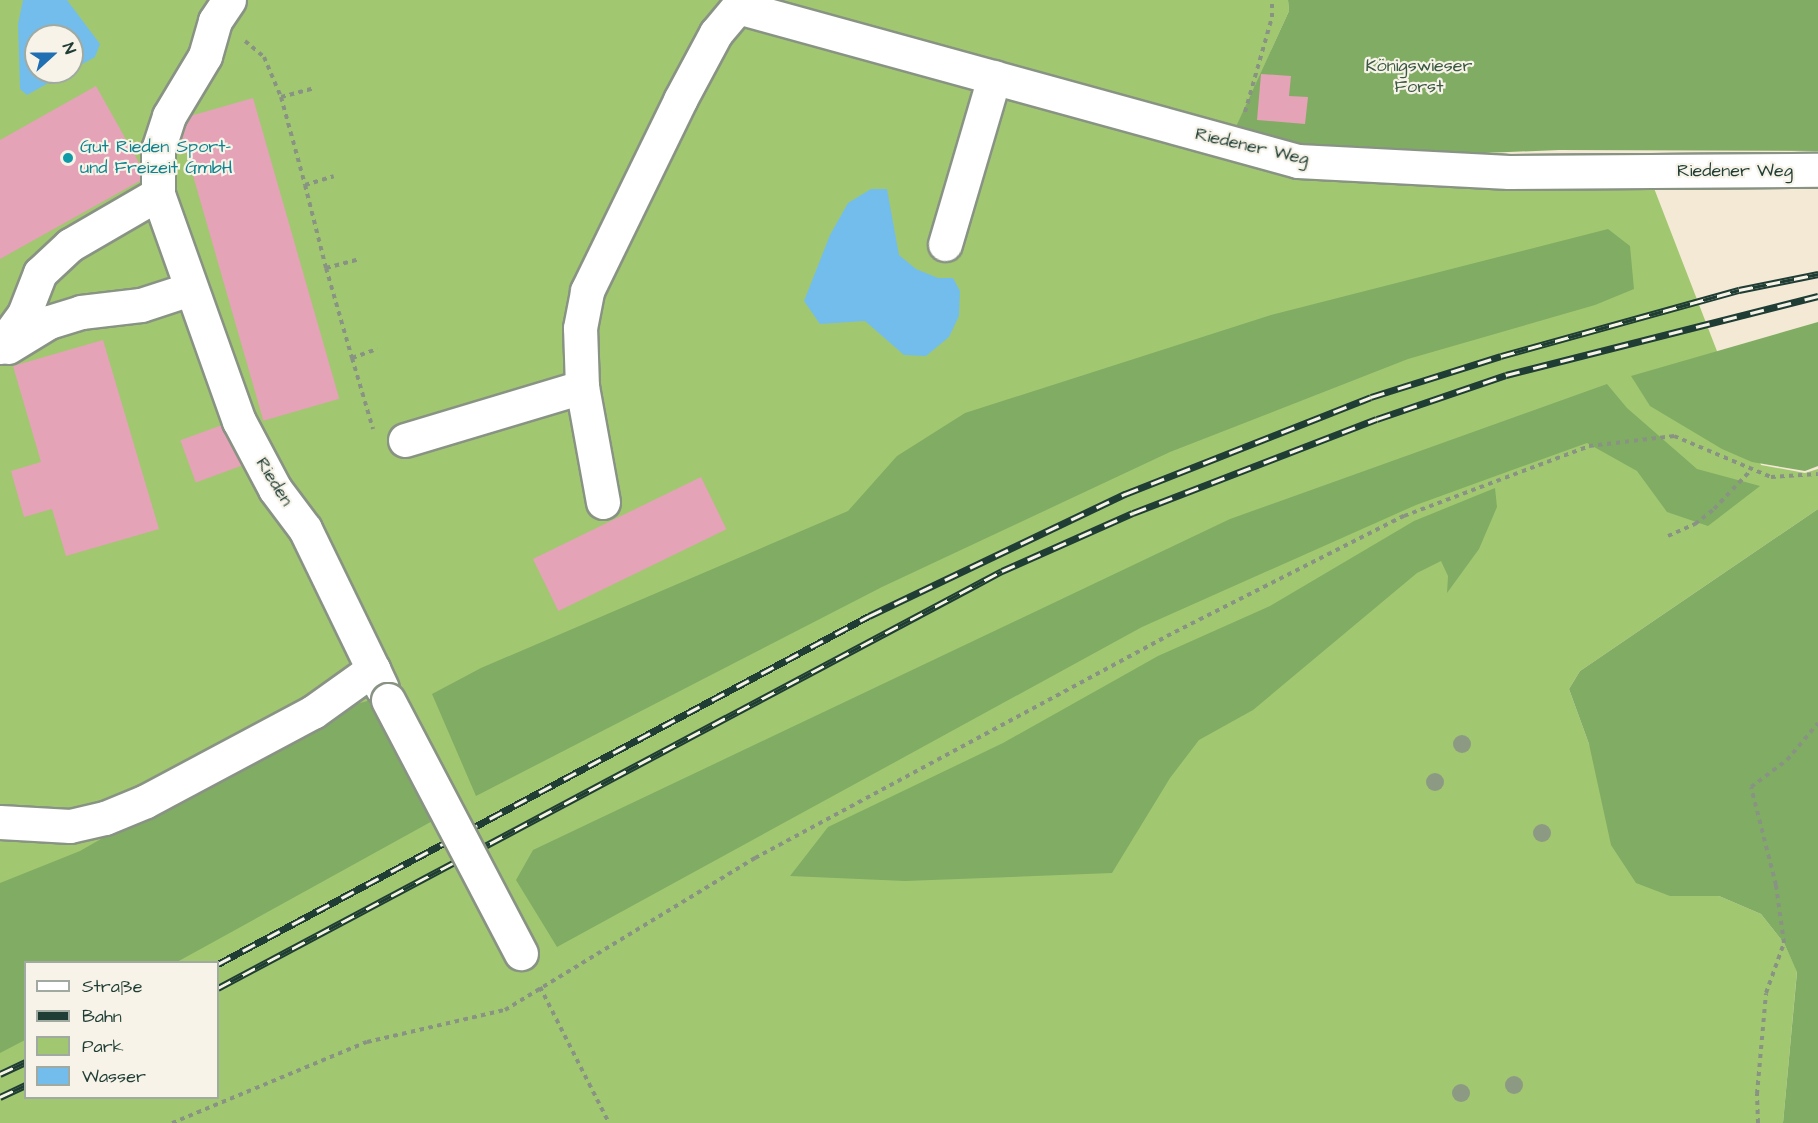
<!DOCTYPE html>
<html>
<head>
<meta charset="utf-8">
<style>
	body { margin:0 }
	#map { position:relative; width:1818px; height:1123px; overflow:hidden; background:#f3e9d4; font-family:"Architects Daughter",sans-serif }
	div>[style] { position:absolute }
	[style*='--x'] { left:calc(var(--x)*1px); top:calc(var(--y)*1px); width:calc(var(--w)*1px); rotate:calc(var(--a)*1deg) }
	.green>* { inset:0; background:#a2c771 }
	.forest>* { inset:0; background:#81ac63 }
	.water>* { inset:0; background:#73bdec }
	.building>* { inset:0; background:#e4a3b6; transform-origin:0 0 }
	.path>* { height:4px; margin-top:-2px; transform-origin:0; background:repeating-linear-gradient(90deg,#899384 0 4.5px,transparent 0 9px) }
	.roads { filter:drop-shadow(2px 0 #899384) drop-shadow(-2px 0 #899384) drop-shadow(0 2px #899384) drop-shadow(0 -2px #899384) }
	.minor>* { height:33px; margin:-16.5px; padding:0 16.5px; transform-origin:16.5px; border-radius:16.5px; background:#fff }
	.rail>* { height:7px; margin-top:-3.5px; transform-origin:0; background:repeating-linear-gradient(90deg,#f7f3e8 0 14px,#1f3d34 0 28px); box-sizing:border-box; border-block:2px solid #1f3d34 }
	.bridges { filter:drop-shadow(2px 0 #899384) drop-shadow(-2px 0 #899384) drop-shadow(0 2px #899384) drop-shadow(0 -2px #899384) }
	.minor-bridge>* { height:33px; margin:-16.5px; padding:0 16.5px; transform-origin:16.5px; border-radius:16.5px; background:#fff }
	.trees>* { width:18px; height:18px; margin:-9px; border-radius:50%; background:#8d9a83 }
	.dots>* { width:16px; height:16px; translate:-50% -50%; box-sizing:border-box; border:3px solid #f7f3e8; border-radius:50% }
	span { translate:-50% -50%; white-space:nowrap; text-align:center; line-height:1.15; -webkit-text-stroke:4.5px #f7f3e8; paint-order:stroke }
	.park-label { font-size:18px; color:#395940 }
	.street-label { font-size:18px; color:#1f3d34 }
	.culture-label { font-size:18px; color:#0d838f }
	.left { translate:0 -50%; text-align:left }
	.legend { position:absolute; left:24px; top:961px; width:195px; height:138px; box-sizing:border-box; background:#f7f3e8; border:2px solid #a1aaa0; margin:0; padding:8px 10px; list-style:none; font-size:18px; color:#1f3d34 }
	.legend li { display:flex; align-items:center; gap:12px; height:30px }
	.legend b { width:30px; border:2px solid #a1aaa0 }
	.north { position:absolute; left:24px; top:24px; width:60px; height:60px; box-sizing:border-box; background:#f7f3e8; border:2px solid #a1aaa0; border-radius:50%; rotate:69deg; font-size:16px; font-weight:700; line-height:24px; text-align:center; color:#1f3d34 }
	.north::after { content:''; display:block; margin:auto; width:21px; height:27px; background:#1f6fb2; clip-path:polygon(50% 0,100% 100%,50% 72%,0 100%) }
</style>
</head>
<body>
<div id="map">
	<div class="green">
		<i style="clip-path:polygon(evenodd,0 0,1288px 0,1289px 11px,1229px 143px,1652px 183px,1761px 465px,1805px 473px,1818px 469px,1818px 509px,1580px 671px,1569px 689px,1589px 744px,1670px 896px,1719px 896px,1761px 914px,1784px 943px,1797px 971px,1783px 1123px,0 1123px,0 0,36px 36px,72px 36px,72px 72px,36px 72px,36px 36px,0 0,26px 962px,218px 962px,218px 1098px,26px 1098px,26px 962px)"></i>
	</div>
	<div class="forest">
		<i style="clip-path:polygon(1288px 0,1818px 0,1818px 151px,1559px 150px,1413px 156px,1228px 144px,1289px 11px)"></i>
		<i style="clip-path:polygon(1608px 229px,1630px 246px,1634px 289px,1595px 305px,1408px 359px,1170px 452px,882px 587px,476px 796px,432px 694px,481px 668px,848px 511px,897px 456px,965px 413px,1271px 315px)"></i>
		<i style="clip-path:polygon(1818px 322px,1818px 466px,1805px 471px,1752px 462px,1722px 449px,1650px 406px,1631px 376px)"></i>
		<i style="clip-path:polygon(1607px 384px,1627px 408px,1697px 469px,1760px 486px,1708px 526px,1667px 512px,1637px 471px,1587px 443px,1416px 505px,1142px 627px,557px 947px,516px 880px,533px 850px,1230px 519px)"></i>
		<i style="clip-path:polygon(1495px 488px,1497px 507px,1479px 549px,1447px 593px,1448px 576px,1441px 561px,1417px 573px,1253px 710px,1199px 740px,1170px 778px,1112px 873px,905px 881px,790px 876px,828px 827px,1003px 743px,1158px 656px,1270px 606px,1414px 521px)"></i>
		<i style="clip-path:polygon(1818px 509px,1818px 1123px,1783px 1123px,1797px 972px,1784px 943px,1761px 914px,1719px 896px,1670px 896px,1636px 883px,1611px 845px,1589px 744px,1569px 689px,1580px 671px)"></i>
		<i style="clip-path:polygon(378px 698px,436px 819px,177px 962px,26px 962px,25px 1040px,0 1053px,0 883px,80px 851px,317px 715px)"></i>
	</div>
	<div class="water">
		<i style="clip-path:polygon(23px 0,67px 0,100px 44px,95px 57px,72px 70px,72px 36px,36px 36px,36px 72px,68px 72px,27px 95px,20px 89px,18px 24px)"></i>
		<i style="clip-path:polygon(871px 189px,887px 189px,899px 255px,916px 269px,938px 278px,953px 278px,960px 291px,959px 316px,949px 337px,926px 356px,904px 355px,865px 321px,820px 324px,804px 301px,830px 235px,848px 203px)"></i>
	</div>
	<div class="building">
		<i style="clip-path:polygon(1261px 74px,1291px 76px,1289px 96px,1308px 97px,1305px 124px,1257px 120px)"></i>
		<i style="clip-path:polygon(96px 86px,147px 177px,0 259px,0 140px)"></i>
		<i style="left:253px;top:98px;width:313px;height:79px;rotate:74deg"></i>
		<i style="clip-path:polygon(103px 340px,159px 529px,66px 556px,52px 509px,24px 517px,11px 471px,41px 462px,13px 366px)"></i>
		<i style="left:233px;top:421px;width:45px;height:56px;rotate:70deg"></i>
		<i style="left:701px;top:477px;width:58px;height:187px;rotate:64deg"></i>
	</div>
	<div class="path">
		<i style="--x:245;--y:41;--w:25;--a:40"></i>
		<i style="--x:264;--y:57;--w:43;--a:67"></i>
		<i style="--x:281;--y:97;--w:34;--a:-15"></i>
		<i style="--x:281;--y:97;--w:91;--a:74.7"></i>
		<i style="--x:305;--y:185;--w:30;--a:-17"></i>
		<i style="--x:1245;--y:112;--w:99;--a:-74.1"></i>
		<i style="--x:1272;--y:17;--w:17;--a:-90"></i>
		<i style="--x:305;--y:185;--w:86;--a:75.8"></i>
		<i style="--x:326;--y:268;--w:34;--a:-15"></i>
		<i style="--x:326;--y:268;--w:94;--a:73.9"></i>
		<i style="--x:352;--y:358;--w:27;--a:-20"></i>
		<i style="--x:352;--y:358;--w:74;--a:73.5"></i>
		<i style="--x:1668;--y:536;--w:30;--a:-24"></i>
		<i style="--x:1695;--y:524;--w:24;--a:-38"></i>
		<i style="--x:1714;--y:509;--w:54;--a:-46.5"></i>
		<i style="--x:540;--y:987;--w:153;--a:63.1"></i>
		<i style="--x:172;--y:1123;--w:211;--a:-22.6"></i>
		<i style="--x:367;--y:1042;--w:142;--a:-13.1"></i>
		<i style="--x:505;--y:1010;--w:293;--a:-31.3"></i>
		<i style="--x:755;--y:858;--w:468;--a:-28.3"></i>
		<i style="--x:1167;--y:636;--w:266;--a:-26.9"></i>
		<i style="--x:1404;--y:516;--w:198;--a:-20.7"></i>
		<i style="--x:1589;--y:446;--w:86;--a:-6.7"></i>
		<i style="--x:1674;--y:436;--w:105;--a:22.9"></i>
		<i style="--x:1771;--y:477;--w:47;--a:-3.7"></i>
		<i style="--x:1758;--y:1123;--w:29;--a:-92"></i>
		<i style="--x:1757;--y:1094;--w:101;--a:-84.9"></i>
		<i style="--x:1766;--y:993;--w:53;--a:-70.2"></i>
		<i style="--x:1784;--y:943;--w:59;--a:-97.9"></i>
		<i style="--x:1776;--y:885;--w:101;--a:-104.3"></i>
		<i style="--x:1751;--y:787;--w:45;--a:-36.9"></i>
		<i style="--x:1787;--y:760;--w:48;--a:-50"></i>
	</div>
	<div class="roads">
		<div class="minor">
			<i style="--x:229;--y:0;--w:25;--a:124"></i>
			<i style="--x:215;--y:21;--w:36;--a:106"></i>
			<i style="--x:205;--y:56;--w:70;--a:121"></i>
			<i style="--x:169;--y:116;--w:35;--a:108"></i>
			<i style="--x:158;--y:149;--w:45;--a:90"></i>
			<i style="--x:158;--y:194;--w:241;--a:70.4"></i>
			<i style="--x:239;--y:421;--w:77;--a:62.1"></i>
			<i style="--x:275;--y:489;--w:50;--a:53.1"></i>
			<i style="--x:305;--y:529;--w:156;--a:64.1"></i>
			<i style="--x:945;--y:244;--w:174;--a:-73.6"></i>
			<i style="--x:0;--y:347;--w:41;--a:-54"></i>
			<i style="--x:24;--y:314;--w:44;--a:-68.7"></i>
			<i style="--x:40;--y:273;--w:41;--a:-43"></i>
			<i style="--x:70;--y:245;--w:102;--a:-30.1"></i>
			<i style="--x:8;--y:347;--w:48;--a:-31.4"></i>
			<i style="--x:49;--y:322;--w:34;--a:-17"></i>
			<i style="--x:81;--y:312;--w:60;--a:-6.7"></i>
			<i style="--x:141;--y:305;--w:52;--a:-18.1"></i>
			<i style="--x:405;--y:440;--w:185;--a:-16.7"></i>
			<i style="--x:603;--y:502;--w:117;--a:-100.3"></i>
			<i style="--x:582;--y:387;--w:59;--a:-91.9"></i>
			<i style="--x:580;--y:328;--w:38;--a:-79"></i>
			<i style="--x:587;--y:291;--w:212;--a:-64"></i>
			<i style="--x:680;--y:100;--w:76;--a:-61.8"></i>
			<i style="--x:716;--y:33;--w:34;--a:-50"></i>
			<i style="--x:738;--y:7;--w:581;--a:15.38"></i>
			<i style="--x:1298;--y:161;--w:211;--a:3"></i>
			<i style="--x:1509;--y:172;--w:309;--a:-0.4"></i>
			<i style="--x:0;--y:822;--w:70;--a:3.3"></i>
			<i style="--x:70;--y:826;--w:36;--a:-13"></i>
			<i style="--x:105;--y:818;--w:44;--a:-22.5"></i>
			<i style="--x:146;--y:801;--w:189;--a:-28.1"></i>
			<i style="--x:313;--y:712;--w:74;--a:-35.6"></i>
			<i style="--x:373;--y:669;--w:21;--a:65"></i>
		</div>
	</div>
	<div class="rail">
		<i style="--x:218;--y:964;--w:738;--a:-28.13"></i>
		<i style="--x:869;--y:616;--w:284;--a:-25.5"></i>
		<i style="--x:1125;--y:494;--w:264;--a:-21.5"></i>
		<i style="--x:1371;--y:397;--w:136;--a:-17.5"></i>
		<i style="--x:1501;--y:356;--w:247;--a:-15.5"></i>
		<i style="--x:1739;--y:290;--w:81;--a:-11.4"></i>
		<i style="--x:218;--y:988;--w:888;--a:-28.01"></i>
		<i style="--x:1002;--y:571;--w:143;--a:-23.9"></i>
		<i style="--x:1133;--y:513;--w:261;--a:-21.1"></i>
		<i style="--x:1377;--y:419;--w:136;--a:-18.8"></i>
		<i style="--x:1506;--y:375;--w:322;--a:-14.2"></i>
		<i style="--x:0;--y:1074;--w:29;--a:-25"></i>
		<i style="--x:0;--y:1097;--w:29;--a:-25"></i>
	</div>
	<div class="bridges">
		<div class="minor-bridge">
			<i style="--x:388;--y:700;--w:286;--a:62.3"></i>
		</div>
	</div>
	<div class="trees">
		<i style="left:1462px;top:744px"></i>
		<i style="left:1435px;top:782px"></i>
		<i style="left:1542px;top:833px"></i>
		<i style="left:1514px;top:1085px"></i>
		<i style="left:1461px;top:1093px"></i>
	</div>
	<div class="dots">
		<i style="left:68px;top:158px;background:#0f9aa8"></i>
	</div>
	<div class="park-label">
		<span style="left:1419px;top:77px">Königswieser<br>Forst</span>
	</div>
	<div class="street-label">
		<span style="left:1252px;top:147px;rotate:13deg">Riedener Weg</span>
		<span style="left:1735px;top:171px">Riedener Weg</span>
		<span style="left:274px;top:482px;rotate:58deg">Rieden</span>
	</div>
	<div class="culture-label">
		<span class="left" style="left:80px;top:158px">Gut Rieden Sport-<br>und Freizeit GmbH</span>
	</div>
	<ul class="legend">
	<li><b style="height:8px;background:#fff"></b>Straße</li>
	<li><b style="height:8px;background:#1f3d34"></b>Bahn</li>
	<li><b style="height:16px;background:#a2c771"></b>Park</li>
	<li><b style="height:16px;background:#73bdec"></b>Wasser</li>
	</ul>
	<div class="north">N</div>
</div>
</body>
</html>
